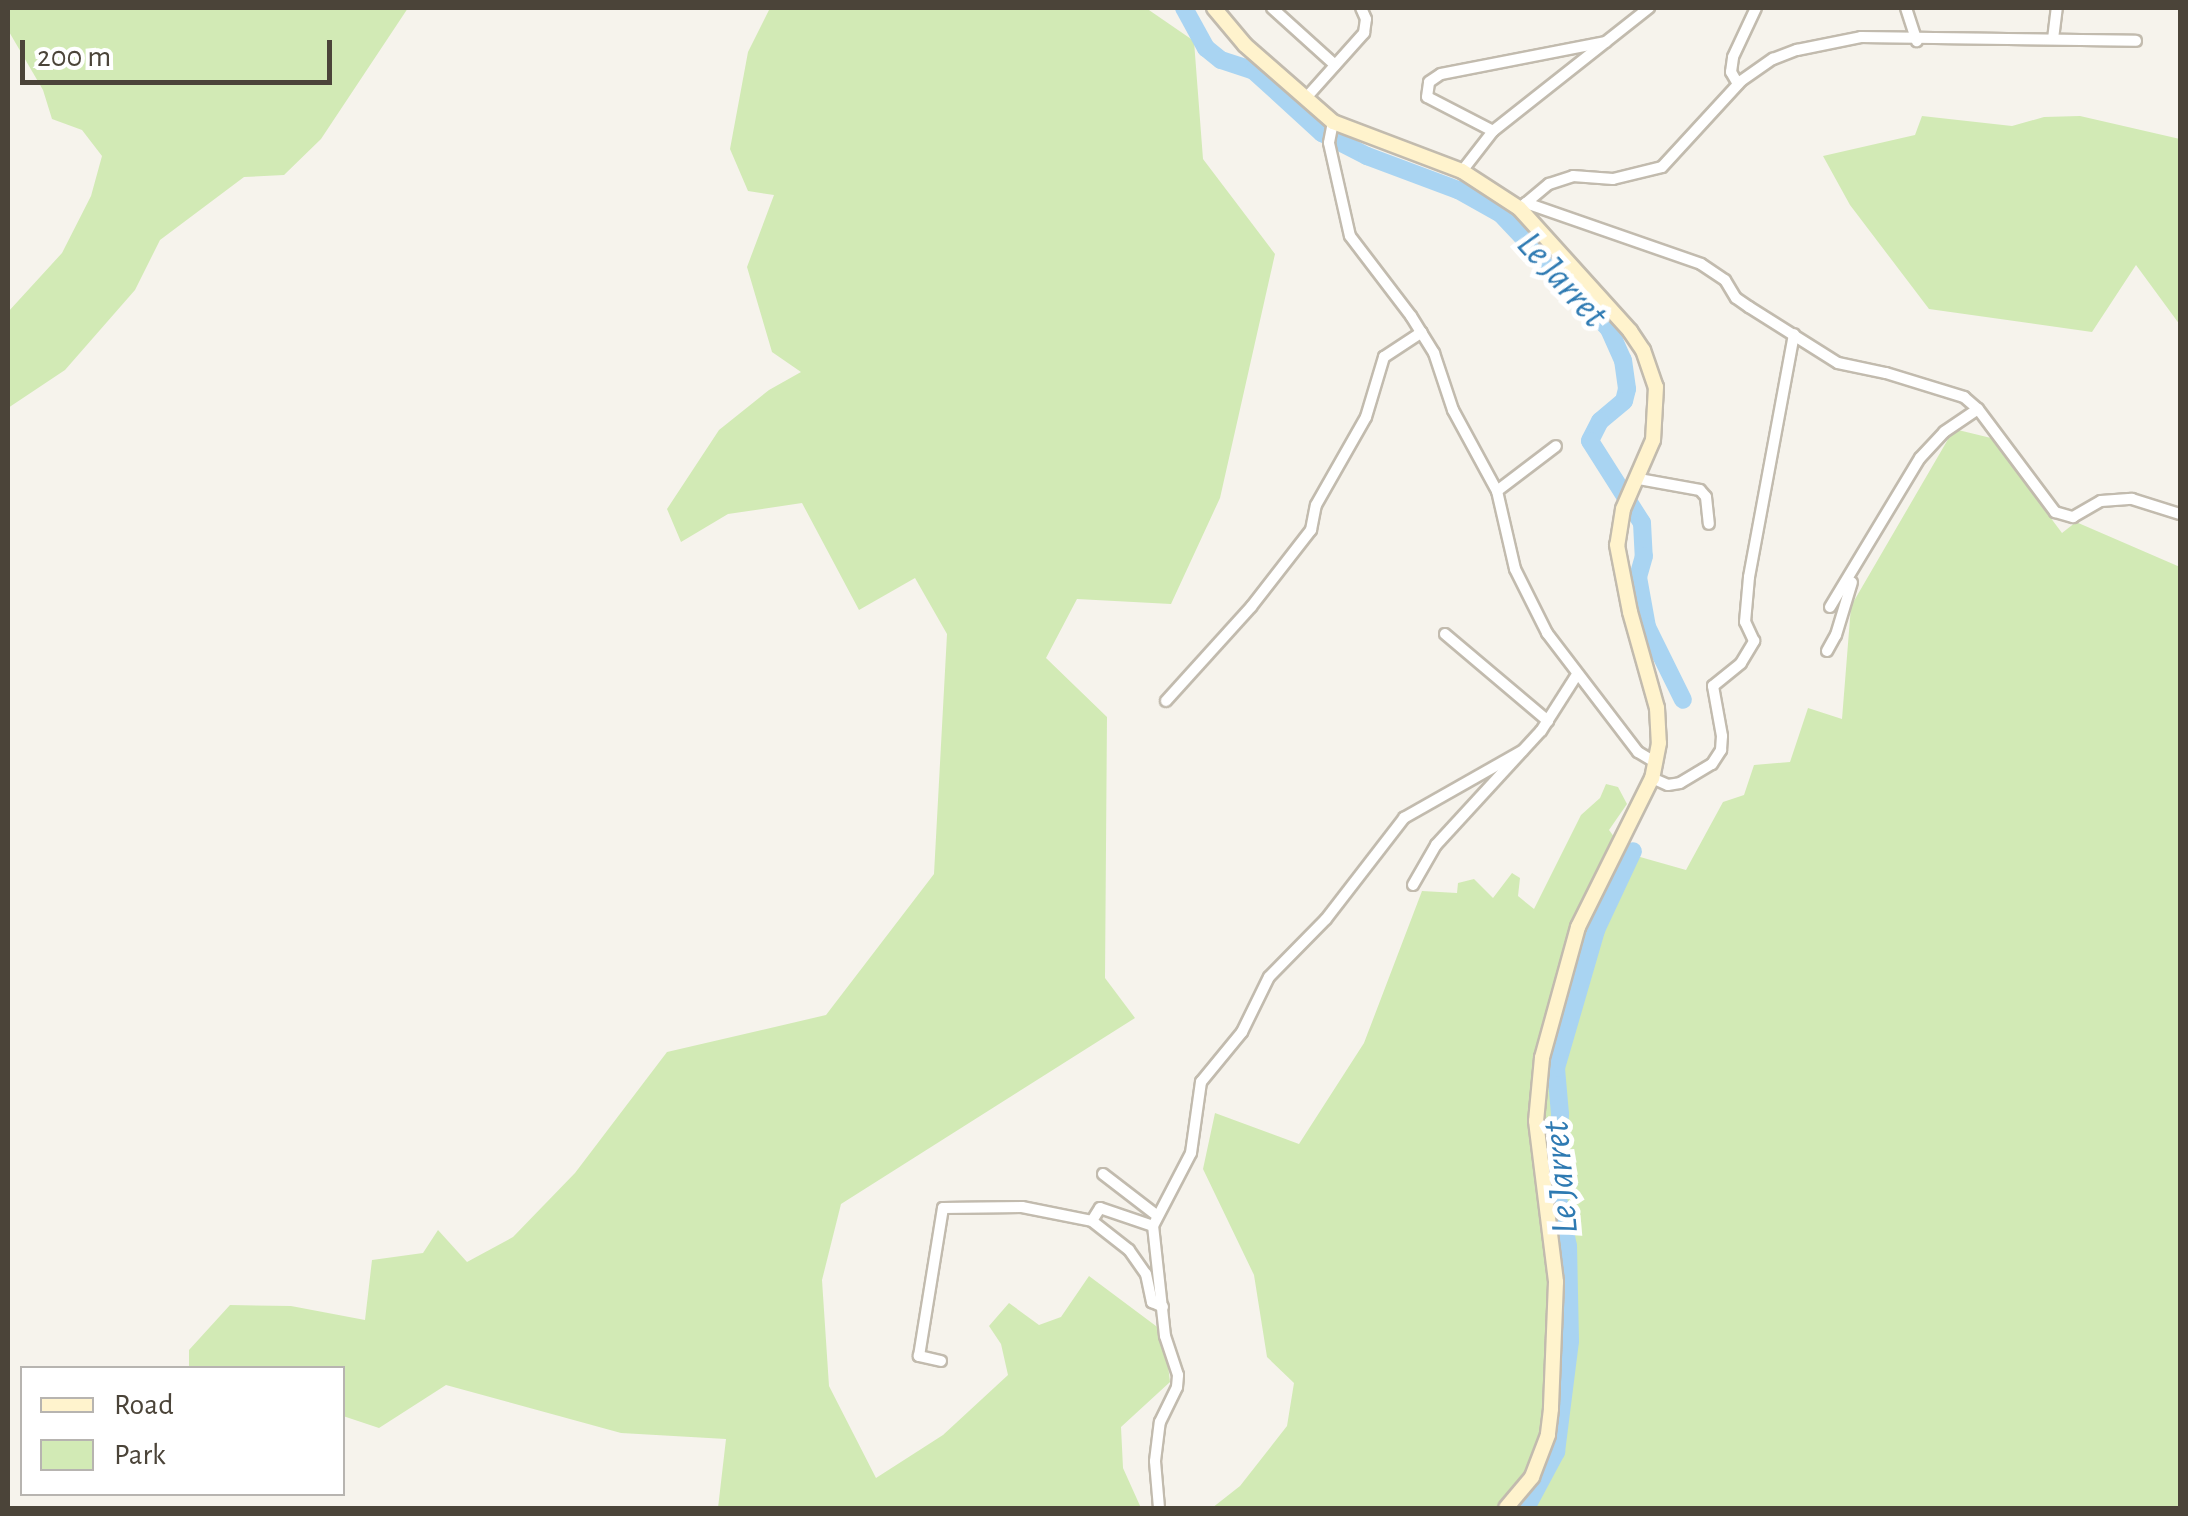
<!DOCTYPE html>
<html>
<head>
<meta charset="utf-8">
<style>
	body { margin:0 }
	#map { position:relative; width:2188px; height:1516px; overflow:hidden; background:#f6f3ec; font-family:"Alegreya Sans",sans-serif }
	div>[style] { position:absolute }
	[style*='--x'] { left:calc(var(--x)*1px); top:calc(var(--y)*1px); width:calc(var(--w)*1px); rotate:calc(var(--a)*1deg) }
	.green>* { inset:0; background:#d2eab5 }
	.river>* { height:18px; margin:-9px; padding:0 9px; transform-origin:9px; border-radius:9px; background:#a9d4f2 }
	.roads { filter:drop-shadow(2px 0 #c2bbae) drop-shadow(-2px 0 #c2bbae) drop-shadow(0 2px #c2bbae) drop-shadow(0 -2px #c2bbae) }
	.street>* { height:10px; margin:-5px; padding:0 5px; transform-origin:5px; border-radius:5px; background:#fff }
	.secondary>* { height:14px; margin:-7px; padding:0 7px; transform-origin:7px; border-radius:7px; background:#fff3cd }
	span { translate:-50% -50%; white-space:nowrap; text-align:center; line-height:1.15; -webkit-text-stroke:10px #fff; paint-order:stroke }
	.water-label { font-size:38px; color:#2e7ab2; font-style:italic }
	.frame { position:absolute; inset:0; border:10px solid #4b4439; pointer-events:none }
	.legend { position:absolute; left:20px; top:1366px; width:325px; height:130px; box-sizing:border-box; background:#fff; border:2px solid #b7b4b0; margin:0; padding:12px 18px; list-style:none; font-size:30px; color:#4b4439 }
	.legend li { display:flex; align-items:center; gap:20px; height:50px }
	.legend b { width:50px; border:2px solid #b7b4b0 }
	.scale { position:absolute; left:20px; top:40px; width:312px; height:45px; box-sizing:border-box; border:5px solid #4b4439; border-top:0; padding-left:12px; font-size:30px; line-height:35px; white-space:nowrap; color:#4b4439; -webkit-text-stroke:8px #fff; paint-order:stroke }
</style>
</head>
<body>
<div id="map">
	<div class="green">
		<i style="clip-path:polygon(8px 8px,408px 8px,321px 139px,284px 175px,244px 177px,160px 240px,135px 290px,65px 370px,8px 408px,8px 312px,62px 253px,91px 196px,102px 156px,82px 130px,52px 119px,43px 90px,8px 30px)"></i>
		<i style="clip-path:polygon(770px 8px,1146px 8px,1194px 41px,1203px 159px,1275px 254px,1220px 498px,1171px 604px,1077px 599px,1046px 658px,1107px 717px,1105px 978px,1135px 1018px,841px 1204px,822px 1280px,829px 1386px,876px 1478px,943px 1435px,1008px 1375px,1001px 1344px,989px 1326px,1009px 1303px,1039px 1325px,1061px 1317px,1089px 1276px,1164px 1332px,1170px 1382px,1121px 1427px,1123px 1468px,1141px 1508px,718px 1508px,726px 1439px,621px 1433px,446px 1385px,379px 1428px,343px 1416px,342px 1368px,189px 1368px,189px 1350px,230px 1305px,291px 1306px,365px 1320px,372px 1260px,423px 1253px,438px 1230px,467px 1262px,513px 1237px,575px 1173px,667px 1052px,826px 1015px,934px 874px,947px 634px,915px 578px,859px 610px,802px 503px,728px 514px,681px 542px,667px 509px,719px 430px,769px 390px,801px 372px,772px 352px,747px 267px,774px 195px,748px 191px,730px 149px,748px 52px)"></i>
		<i style="clip-path:polygon(1922px 116px,2012px 126px,2044px 117px,2080px 116px,2180px 139px,2180px 325px,2136px 265px,2092px 332px,1929px 309px,1850px 205px,1823px 156px,1915px 135px)"></i>
		<i style="clip-path:polygon(1954px 429px,1991px 438px,2062px 533px,2076px 522px,2180px 567px,2180px 1508px,1212px 1508px,1240px 1486px,1287px 1426px,1294px 1383px,1267px 1357px,1254px 1275px,1203px 1169px,1215px 1113px,1299px 1144px,1364px 1043px,1422px 891px,1457px 893px,1458px 883px,1474px 879px,1493px 898px,1512px 873px,1520px 878px,1518px 896px,1534px 909px,1581px 815px,1600px 798px,1606px 784px,1618px 787px,1627px 804px,1609px 830px,1626px 853px,1686px 870px,1723px 802px,1744px 795px,1754px 765px,1790px 762px,1808px 708px,1842px 719px,1851px 606px)"></i>
	</div>
	<div class="river">
		<i style="--x:1184;--y:8;--w:46;--a:61.2"></i>
		<i style="--x:1206;--y:48;--w:19;--a:39"></i>
		<i style="--x:1221;--y:60;--w:35;--a:18"></i>
		<i style="--x:1254;--y:71;--w:92;--a:42.4"></i>
		<i style="--x:1322;--y:133;--w:51;--a:27.1"></i>
		<i style="--x:1367;--y:156;--w:97;--a:20.5"></i>
		<i style="--x:1458;--y:190;--w:49;--a:29.2"></i>
		<i style="--x:1501;--y:214;--w:158;--a:46.8"></i>
		<i style="--x:1609;--y:329;--w:34;--a:66"></i>
		<i style="--x:1623;--y:360;--w:29;--a:82"></i>
		<i style="--x:1627;--y:389;--w:12;--a:104"></i>
		<i style="--x:1624;--y:401;--w:31;--a:140"></i>
		<i style="--x:1600;--y:421;--w:22;--a:117"></i>
		<i style="--x:1590;--y:441;--w:97;--a:57.6"></i>
		<i style="--x:1642;--y:523;--w:33;--a:87"></i>
		<i style="--x:1644;--y:556;--w:22;--a:106"></i>
		<i style="--x:1638;--y:577;--w:51;--a:79.8"></i>
		<i style="--x:1647;--y:627;--w:81;--a:63.7"></i>
		<i style="--x:1526;--y:1508;--w:64;--a:-61.8"></i>
		<i style="--x:1556;--y:1452;--w:112;--a:-82.8"></i>
		<i style="--x:1570;--y:1341;--w:95;--a:-91.2"></i>
		<i style="--x:1568;--y:1246;--w:63;--a:-101.8"></i>
		<i style="--x:1555;--y:1184;--w:70;--a:-85.9"></i>
		<i style="--x:1560;--y:1114;--w:46;--a:-95"></i>
		<i style="--x:1556;--y:1068;--w:144;--a:-73.8"></i>
		<i style="--x:1596;--y:930;--w:87;--a:-64.9"></i>
	</div>
	<div class="roads">
		<div class="street">
			<i style="--x:1272;--y:8;--w:85;--a:42.1"></i>
			<i style="--x:1906;--y:8;--w:35;--a:72"></i>
			<i style="--x:2053;--y:39;--w:31;--a:-83"></i>
			<i style="--x:1738;--y:84;--w:14;--a:-120"></i>
			<i style="--x:1731;--y:72;--w:15;--a:-82"></i>
			<i style="--x:1733;--y:57;--w:54;--a:-64.9"></i>
			<i style="--x:1305;--y:99;--w:89;--a:-48.2"></i>
			<i style="--x:1364;--y:33;--w:14;--a:-82"></i>
			<i style="--x:1366;--y:19;--w:12;--a:-114"></i>
			<i style="--x:1333;--y:122;--w:21;--a:101"></i>
			<i style="--x:1329;--y:143;--w:95;--a:77.3"></i>
			<i style="--x:1350;--y:236;--w:101;--a:52.7"></i>
			<i style="--x:1411;--y:316;--w:44;--a:58.1"></i>
			<i style="--x:1434;--y:353;--w:60;--a:71.6"></i>
			<i style="--x:1453;--y:410;--w:92;--a:61.5"></i>
			<i style="--x:1497;--y:491;--w:80;--a:77"></i>
			<i style="--x:1515;--y:569;--w:72;--a:63.4"></i>
			<i style="--x:1547;--y:633;--w:150;--a:52.6"></i>
			<i style="--x:1638;--y:752;--w:21;--a:31"></i>
			<i style="--x:1493;--y:131;--w:74;--a:-152.7"></i>
			<i style="--x:1427;--y:97;--w:15;--a:-82"></i>
			<i style="--x:1429;--y:82;--w:14;--a:-34"></i>
			<i style="--x:1441;--y:74;--w:168;--a:-11"></i>
			<i style="--x:1462;--y:171;--w:51;--a:-52.2"></i>
			<i style="--x:1493;--y:131;--w:199;--a:-38.3"></i>
			<i style="--x:1526;--y:203;--w:30;--a:-40"></i>
			<i style="--x:1549;--y:184;--w:25;--a:-18"></i>
			<i style="--x:1573;--y:176;--w:40;--a:4.3"></i>
			<i style="--x:1613;--y:179;--w:50;--a:-13.8"></i>
			<i style="--x:1662;--y:167;--w:117;--a:-47.4"></i>
			<i style="--x:1741;--y:81;--w:39;--a:-35"></i>
			<i style="--x:1773;--y:59;--w:26;--a:-21"></i>
			<i style="--x:1797;--y:50;--w:65;--a:-11.5"></i>
			<i style="--x:1861;--y:37;--w:275;--a:0.8"></i>
			<i style="--x:1519;--y:208;--w:9;--a:-36"></i>
			<i style="--x:1526;--y:203;--w:185;--a:19.2"></i>
			<i style="--x:1701;--y:264;--w:29;--a:34"></i>
			<i style="--x:1725;--y:280;--w:21;--a:59"></i>
			<i style="--x:1736;--y:298;--w:16;--a:35"></i>
			<i style="--x:1749;--y:307;--w:105;--a:32.2"></i>
			<i style="--x:1838;--y:363;--w:49;--a:11.8"></i>
			<i style="--x:1886;--y:373;--w:82;--a:17.1"></i>
			<i style="--x:1964;--y:397;--w:18;--a:41"></i>
			<i style="--x:1978;--y:409;--w:129;--a:53.2"></i>
			<i style="--x:2055;--y:512;--w:19;--a:16"></i>
			<i style="--x:2073;--y:517;--w:32;--a:-30"></i>
			<i style="--x:2101;--y:501;--w:31;--a:-4"></i>
			<i style="--x:2132;--y:499;--w:50;--a:17.4"></i>
			<i style="--x:1639;--y:479;--w:62;--a:10.2"></i>
			<i style="--x:1700;--y:490;--w:9;--a:49"></i>
			<i style="--x:1706;--y:497;--w:27;--a:84"></i>
			<i style="--x:1497;--y:491;--w:74;--a:-37.3"></i>
			<i style="--x:1830;--y:607;--w:174;--a:-58.9"></i>
			<i style="--x:1920;--y:458;--w:35;--a:-47"></i>
			<i style="--x:1944;--y:432;--w:41;--a:-34.1"></i>
			<i style="--x:1445;--y:634;--w:135;--a:40.2"></i>
			<i style="--x:1827;--y:651;--w:18;--a:-61"></i>
			<i style="--x:1836;--y:635;--w:55;--a:-73.2"></i>
			<i style="--x:1166;--y:701;--w:127;--a:-47.9"></i>
			<i style="--x:1251;--y:607;--w:98;--a:-52.1"></i>
			<i style="--x:1311;--y:530;--w:25;--a:-79"></i>
			<i style="--x:1316;--y:505;--w:101;--a:-60.4"></i>
			<i style="--x:1366;--y:417;--w:63;--a:-73.3"></i>
			<i style="--x:1384;--y:357;--w:45;--a:-33.3"></i>
			<i style="--x:1652;--y:778;--w:17;--a:24"></i>
			<i style="--x:1668;--y:785;--w:12;--a:-9"></i>
			<i style="--x:1680;--y:783;--w:37;--a:-31"></i>
			<i style="--x:1712;--y:764;--w:17;--a:-57"></i>
			<i style="--x:1721;--y:750;--w:14;--a:-86"></i>
			<i style="--x:1722;--y:736;--w:51;--a:-100.2"></i>
			<i style="--x:1713;--y:686;--w:36;--a:-39"></i>
			<i style="--x:1741;--y:663;--w:26;--a:-59"></i>
			<i style="--x:1754;--y:641;--w:21;--a:-115"></i>
			<i style="--x:1745;--y:622;--w:45;--a:-84.9"></i>
			<i style="--x:1749;--y:577;--w:247;--a:-79.5"></i>
			<i style="--x:1413;--y:885;--w:46;--a:-60.1"></i>
			<i style="--x:1436;--y:845;--w:155;--a:-47.4"></i>
			<i style="--x:1541;--y:731;--w:65;--a:-57.5"></i>
			<i style="--x:1103;--y:1174;--w:66;--a:37.6"></i>
			<i style="--x:1153;--y:1226;--w:56;--a:-161.2"></i>
			<i style="--x:1100;--y:1208;--w:15;--a:122"></i>
			<i style="--x:1092;--y:1221;--w:47;--a:38.1"></i>
			<i style="--x:1129;--y:1250;--w:29;--a:55"></i>
			<i style="--x:1146;--y:1274;--w:29;--a:78"></i>
			<i style="--x:1152;--y:1302;--w:12;--a:24"></i>
			<i style="--x:941;--y:1361;--w:23;--a:-167"></i>
			<i style="--x:919;--y:1356;--w:150;--a:-80.8"></i>
			<i style="--x:943;--y:1208;--w:79;--a:-0.7"></i>
			<i style="--x:1022;--y:1207;--w:71;--a:11.3"></i>
			<i style="--x:1159;--y:1508;--w:47;--a:-94.9"></i>
			<i style="--x:1155;--y:1461;--w:39;--a:-83"></i>
			<i style="--x:1160;--y:1422;--w:39;--a:-64"></i>
			<i style="--x:1177;--y:1387;--w:12;--a:-85"></i>
			<i style="--x:1178;--y:1375;--w:41;--a:-108.4"></i>
			<i style="--x:1165;--y:1336;--w:111;--a:-96.2"></i>
			<i style="--x:1153;--y:1226;--w:82;--a:-62.5"></i>
			<i style="--x:1191;--y:1153;--w:72;--a:-82"></i>
			<i style="--x:1201;--y:1082;--w:65;--a:-50.6"></i>
			<i style="--x:1242;--y:1032;--w:61;--a:-63.9"></i>
			<i style="--x:1269;--y:977;--w:81;--a:-45.5"></i>
			<i style="--x:1326;--y:919;--w:128;--a:-52.3"></i>
			<i style="--x:1404;--y:818;--w:136;--a:-29.6"></i>
		</div>
		<div class="secondary">
			<i style="--x:1214;--y:8;--w:48;--a:50"></i>
			<i style="--x:1245;--y:45;--w:117;--a:41.2"></i>
			<i style="--x:1333;--y:122;--w:138;--a:20.8"></i>
			<i style="--x:1462;--y:171;--w:68;--a:33"></i>
			<i style="--x:1519;--y:208;--w:166;--a:47.9"></i>
			<i style="--x:1630;--y:331;--w:23;--a:56"></i>
			<i style="--x:1643;--y:350;--w:39;--a:71"></i>
			<i style="--x:1656;--y:387;--w:53;--a:93.2"></i>
			<i style="--x:1653;--y:440;--w:75;--a:113.5"></i>
			<i style="--x:1623;--y:509;--w:36;--a:99"></i>
			<i style="--x:1617;--y:545;--w:68;--a:79"></i>
			<i style="--x:1630;--y:612;--w:100;--a:74.3"></i>
			<i style="--x:1657;--y:708;--w:35;--a:87"></i>
			<i style="--x:1659;--y:743;--w:36;--a:101"></i>
			<i style="--x:1652;--y:778;--w:166;--a:116.4"></i>
			<i style="--x:1578;--y:927;--w:136;--a:105.4"></i>
			<i style="--x:1542;--y:1058;--w:63;--a:95.4"></i>
			<i style="--x:1536;--y:1121;--w:162;--a:82.9"></i>
			<i style="--x:1556;--y:1282;--w:127;--a:92.3"></i>
			<i style="--x:1551;--y:1409;--w:26;--a:97"></i>
			<i style="--x:1548;--y:1435;--w:45;--a:110.9"></i>
			<i style="--x:1532;--y:1477;--w:40;--a:130"></i>
		</div>
	</div>
	<div class="water-label">
		<span style="left:1561px;top:281px;rotate:48deg">Le Jarret</span>
		<span style="left:1562px;top:1177px;rotate:-95deg">Le Jarret</span>
	</div>
	<div class="frame"></div>
	<ul class="legend">
	<li><b style="height:12px;background:#fff3cd"></b>Road</li>
	<li><b style="height:28px;background:#d2eab5"></b>Park</li>
	</ul>
	<div class="scale">200 m</div>
</div>
</body>
</html>
